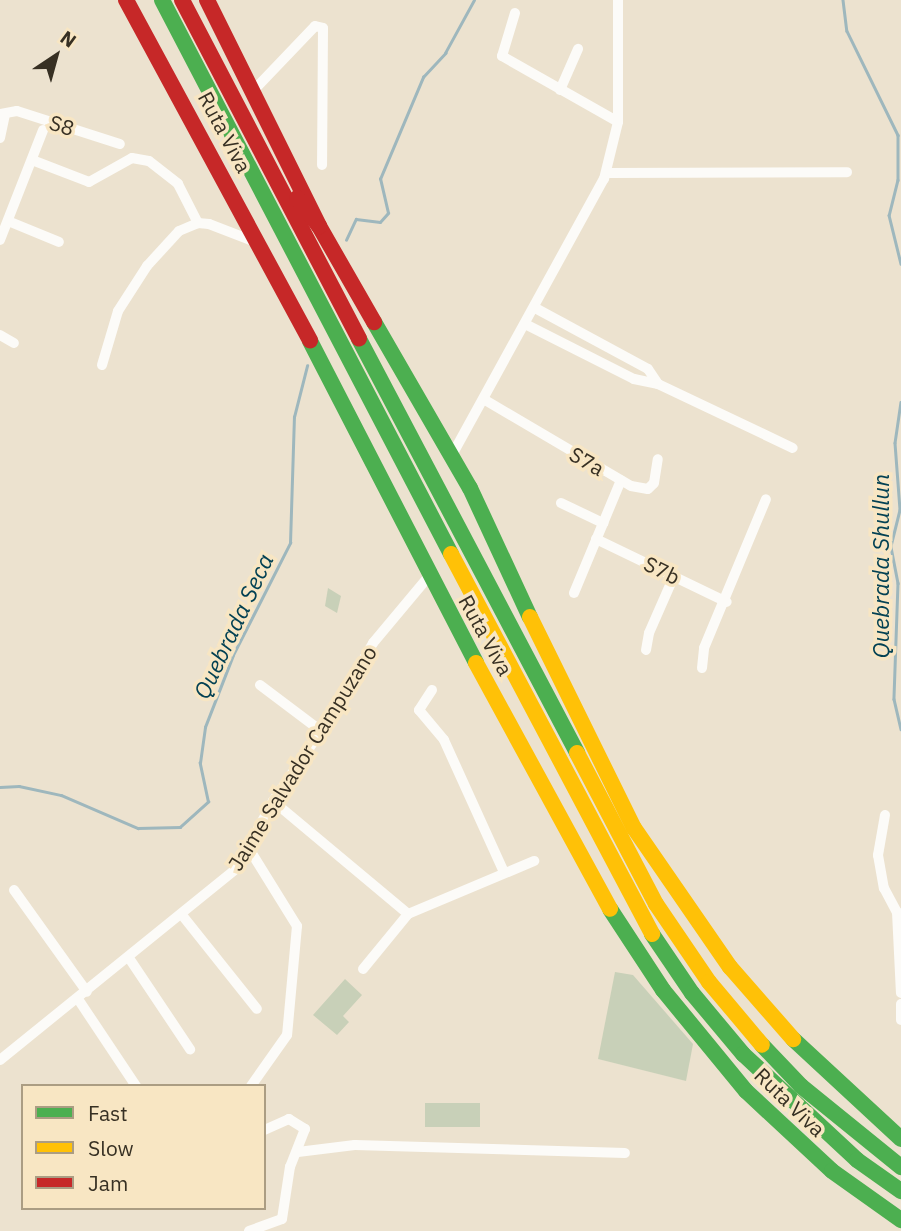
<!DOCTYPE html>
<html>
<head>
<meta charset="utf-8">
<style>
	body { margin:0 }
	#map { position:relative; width:901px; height:1231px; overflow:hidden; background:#ece2cf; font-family:"IBM Plex Sans",sans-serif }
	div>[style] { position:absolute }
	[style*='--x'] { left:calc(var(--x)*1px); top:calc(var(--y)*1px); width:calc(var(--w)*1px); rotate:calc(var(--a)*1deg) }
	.green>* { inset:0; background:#c8d0b8; transform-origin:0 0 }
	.stream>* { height:2.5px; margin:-1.25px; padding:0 1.25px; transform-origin:1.25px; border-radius:1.25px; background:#9eb7bd }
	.street>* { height:10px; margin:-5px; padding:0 5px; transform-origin:5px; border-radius:5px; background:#fcfbf8 }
	.fast>* { height:16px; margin:-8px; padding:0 8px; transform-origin:8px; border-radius:8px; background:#4caf50 }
	.slow>* { height:16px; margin:-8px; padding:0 8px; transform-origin:8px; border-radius:8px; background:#ffc107 }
	.jam>* { height:16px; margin:-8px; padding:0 8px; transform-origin:8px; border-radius:8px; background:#c62828 }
	span { translate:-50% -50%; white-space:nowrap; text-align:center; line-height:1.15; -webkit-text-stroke:7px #f8e6c3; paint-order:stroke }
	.street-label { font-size:21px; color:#373023 }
	.water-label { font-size:23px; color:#034153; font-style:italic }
	.legend { position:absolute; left:21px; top:1084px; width:245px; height:126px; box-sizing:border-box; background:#f8e6c3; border:2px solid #ab9d83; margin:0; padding:9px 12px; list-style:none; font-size:21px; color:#373023 }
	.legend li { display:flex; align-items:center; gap:14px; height:35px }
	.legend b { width:35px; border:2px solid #ab9d83 }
	.north { position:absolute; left:21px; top:21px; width:70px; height:70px; -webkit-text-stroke:5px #f8e6c3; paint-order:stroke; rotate:36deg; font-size:19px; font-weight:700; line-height:28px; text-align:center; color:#373023 }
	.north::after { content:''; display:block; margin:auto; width:24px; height:32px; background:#373023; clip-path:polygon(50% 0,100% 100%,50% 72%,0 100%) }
</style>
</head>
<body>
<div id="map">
	<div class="green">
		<i style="clip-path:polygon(328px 588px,341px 596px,337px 613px,325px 606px)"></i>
		<i style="clip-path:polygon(615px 972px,633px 975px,693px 1044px,686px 1081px,598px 1059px)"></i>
		<i style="clip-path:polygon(345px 979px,362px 995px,343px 1016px,349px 1022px,337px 1035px,313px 1015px)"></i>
		<i style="left:425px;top:1103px;width:55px;height:24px"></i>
	</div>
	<div class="stream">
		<i style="--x:843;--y:0;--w:31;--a:83"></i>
		<i style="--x:847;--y:31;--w:116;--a:63.9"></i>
		<i style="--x:898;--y:135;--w:45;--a:90"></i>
		<i style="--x:898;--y:180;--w:36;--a:104"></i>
		<i style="--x:889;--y:215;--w:50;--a:76.2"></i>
		<i style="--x:346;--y:240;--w:23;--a:-65"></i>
		<i style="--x:356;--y:219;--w:24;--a:7"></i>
		<i style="--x:380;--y:222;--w:12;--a:-48"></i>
		<i style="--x:388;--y:213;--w:35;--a:-103"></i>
		<i style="--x:380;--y:179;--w:111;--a:-67.1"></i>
		<i style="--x:423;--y:77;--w:33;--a:-47"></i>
		<i style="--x:445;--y:53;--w:60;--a:-61.3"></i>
		<i style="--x:901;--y:402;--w:41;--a:98.3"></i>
		<i style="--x:895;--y:443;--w:67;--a:85.7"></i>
		<i style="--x:900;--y:510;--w:38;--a:104"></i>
		<i style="--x:891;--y:547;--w:37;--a:79"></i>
		<i style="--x:898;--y:583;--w:116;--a:92"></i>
		<i style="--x:894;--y:699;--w:31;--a:77"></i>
		<i style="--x:0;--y:787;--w:19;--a:-3"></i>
		<i style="--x:19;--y:786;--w:43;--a:12.1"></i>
		<i style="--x:61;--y:795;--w:84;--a:23.2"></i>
		<i style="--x:138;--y:828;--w:42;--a:-1.4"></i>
		<i style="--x:180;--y:827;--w:38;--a:-42"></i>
		<i style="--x:208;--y:802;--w:40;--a:-102"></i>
		<i style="--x:200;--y:763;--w:36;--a:-82"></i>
		<i style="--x:205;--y:727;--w:77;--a:-68.7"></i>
		<i style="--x:233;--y:655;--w:126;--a:-63"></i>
		<i style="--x:290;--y:543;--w:126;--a:-88.2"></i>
		<i style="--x:294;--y:417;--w:53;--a:-75.7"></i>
	</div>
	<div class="street">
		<i style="--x:515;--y:13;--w:45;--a:106.8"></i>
		<i style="--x:502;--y:56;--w:133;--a:29.6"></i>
		<i style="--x:560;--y:90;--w:45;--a:-66.3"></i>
		<i style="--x:252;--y:92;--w:91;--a:-46.3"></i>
		<i style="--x:315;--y:26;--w:8;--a:14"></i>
		<i style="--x:323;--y:28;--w:137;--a:90.4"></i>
		<i style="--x:0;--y:114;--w:17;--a:-10"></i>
		<i style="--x:17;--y:111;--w:108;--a:17.8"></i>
		<i style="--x:0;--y:138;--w:24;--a:-78"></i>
		<i style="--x:32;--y:160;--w:61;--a:21.1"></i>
		<i style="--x:89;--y:182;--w:49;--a:-29.2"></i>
		<i style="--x:132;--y:158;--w:17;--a:10"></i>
		<i style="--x:149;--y:161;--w:37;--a:38"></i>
		<i style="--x:178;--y:184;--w:44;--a:62.9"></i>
		<i style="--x:607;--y:173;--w:240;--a:-0.2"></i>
		<i style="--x:8;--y:221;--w:55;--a:22.4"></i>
		<i style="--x:0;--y:240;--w:118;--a:-68.6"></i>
		<i style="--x:537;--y:309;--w:126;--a:28.4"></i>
		<i style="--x:648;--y:369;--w:18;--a:56"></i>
		<i style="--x:527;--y:325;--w:120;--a:26.8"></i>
		<i style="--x:634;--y:379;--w:25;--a:12"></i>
		<i style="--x:658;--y:384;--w:149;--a:25.4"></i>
		<i style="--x:0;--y:335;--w:16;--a:30"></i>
		<i style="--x:102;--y:365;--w:56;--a:-73.5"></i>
		<i style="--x:118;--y:311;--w:54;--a:-57.2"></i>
		<i style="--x:147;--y:266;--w:47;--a:-47.6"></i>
		<i style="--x:179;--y:231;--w:21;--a:-23"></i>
		<i style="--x:198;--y:223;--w:11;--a:5"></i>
		<i style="--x:209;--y:224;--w:56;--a:21"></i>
		<i style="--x:485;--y:400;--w:169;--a:30.5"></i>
		<i style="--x:631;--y:486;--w:17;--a:10"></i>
		<i style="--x:648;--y:489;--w:8;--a:-45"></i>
		<i style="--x:654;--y:483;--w:24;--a:-81"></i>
		<i style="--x:452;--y:455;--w:315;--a:-61.2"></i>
		<i style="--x:604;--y:179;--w:59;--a:-76.2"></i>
		<i style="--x:618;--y:122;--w:122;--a:-90"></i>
		<i style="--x:561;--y:503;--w:47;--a:25.5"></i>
		<i style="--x:596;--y:539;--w:145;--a:25.7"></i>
		<i style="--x:574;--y:593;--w:122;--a:-67.4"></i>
		<i style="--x:646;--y:650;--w:17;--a:-80"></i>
		<i style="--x:649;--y:633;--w:62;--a:-66.3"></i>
		<i style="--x:702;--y:668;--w:20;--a:-84"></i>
		<i style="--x:704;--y:648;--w:161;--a:-67.4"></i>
		<i style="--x:260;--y:685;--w:76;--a:37"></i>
		<i style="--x:432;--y:690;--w:24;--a:123"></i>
		<i style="--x:419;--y:710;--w:39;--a:50"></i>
		<i style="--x:444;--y:740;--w:145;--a:65.6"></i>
		<i style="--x:273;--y:801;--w:176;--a:39.9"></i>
		<i style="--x:885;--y:815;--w:41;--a:99.9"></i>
		<i style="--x:878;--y:855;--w:34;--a:80"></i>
		<i style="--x:884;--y:888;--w:27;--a:62"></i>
		<i style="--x:897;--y:912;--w:81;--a:87.2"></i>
		<i style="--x:248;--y:847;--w:93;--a:58.2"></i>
		<i style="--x:297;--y:926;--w:109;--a:95.2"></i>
		<i style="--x:287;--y:1035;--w:62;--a:125.2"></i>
		<i style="--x:14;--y:890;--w:125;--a:54.4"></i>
		<i style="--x:182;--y:915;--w:120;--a:51.4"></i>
		<i style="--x:129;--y:958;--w:110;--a:56.2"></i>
		<i style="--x:363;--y:969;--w:71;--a:-50.7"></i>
		<i style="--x:408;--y:914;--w:137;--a:-22.8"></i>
		<i style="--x:78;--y:999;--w:105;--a:56.3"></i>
		<i style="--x:901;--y:1004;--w:16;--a:90"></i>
		<i style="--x:0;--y:1060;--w:305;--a:-39"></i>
		<i style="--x:237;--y:868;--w:76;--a:-61.8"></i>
		<i style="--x:273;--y:801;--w:85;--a:-55.6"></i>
		<i style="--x:321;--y:731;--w:102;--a:-59.4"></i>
		<i style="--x:373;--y:643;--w:87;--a:-50.1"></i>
		<i style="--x:298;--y:1152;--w:57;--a:-7"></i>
		<i style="--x:355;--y:1145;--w:270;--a:1.7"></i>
		<i style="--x:249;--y:1231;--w:35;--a:-20"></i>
		<i style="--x:282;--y:1219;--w:53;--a:-81.3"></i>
		<i style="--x:290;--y:1167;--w:41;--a:-68.5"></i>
		<i style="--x:305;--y:1129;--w:19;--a:-148"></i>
		<i style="--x:289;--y:1119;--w:27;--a:156"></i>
	</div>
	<div class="fast">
		<i style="--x:162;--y:0;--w:625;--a:62.45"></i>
		<i style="--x:374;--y:322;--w:192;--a:60"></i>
		<i style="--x:470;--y:488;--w:142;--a:65.1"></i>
		<i style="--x:359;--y:339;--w:468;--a:62.2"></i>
		<i style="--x:310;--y:341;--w:362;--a:62.7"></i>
		<i style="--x:610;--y:909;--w:97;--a:56.8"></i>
		<i style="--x:663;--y:990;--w:131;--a:50.6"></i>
		<i style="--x:746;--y:1091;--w:117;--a:42.9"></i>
		<i style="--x:832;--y:1171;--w:85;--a:35.4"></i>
		<i style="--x:652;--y:934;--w:71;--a:55.9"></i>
		<i style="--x:692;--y:993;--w:80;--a:50.1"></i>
		<i style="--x:743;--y:1054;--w:156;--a:42.9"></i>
		<i style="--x:857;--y:1160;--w:54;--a:35.2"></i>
		<i style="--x:793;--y:1039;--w:147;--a:42.8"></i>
		<i style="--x:762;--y:1045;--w:57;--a:46.4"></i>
		<i style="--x:801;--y:1086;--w:129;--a:39"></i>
	</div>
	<div class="slow">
		<i style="--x:451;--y:554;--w:430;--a:62.1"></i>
		<i style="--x:530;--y:617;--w:235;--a:63.8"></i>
		<i style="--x:634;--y:828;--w:169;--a:55.4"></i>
		<i style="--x:730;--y:967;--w:96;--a:48.8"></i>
		<i style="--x:476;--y:663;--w:280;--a:61.4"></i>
		<i style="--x:577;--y:753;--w:170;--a:62.4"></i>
		<i style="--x:656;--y:904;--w:94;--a:55.8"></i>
		<i style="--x:709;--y:982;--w:82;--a:49.9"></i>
	</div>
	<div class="jam">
		<i style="--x:126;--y:0;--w:387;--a:61.6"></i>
		<i style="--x:182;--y:0;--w:382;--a:62.4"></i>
		<i style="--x:207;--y:0;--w:252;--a:63.6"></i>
		<i style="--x:319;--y:226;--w:111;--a:60.2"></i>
		<i style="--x:297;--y:198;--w:36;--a:52"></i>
	</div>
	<div class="street-label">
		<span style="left:62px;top:125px;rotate:18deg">S8</span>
		<span style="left:225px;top:132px;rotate:62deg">Ruta Viva</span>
		<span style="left:587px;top:461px;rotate:30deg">S7a</span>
		<span style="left:662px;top:570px;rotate:26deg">S7b</span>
		<span style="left:486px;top:635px;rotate:61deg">Ruta Viva</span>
		<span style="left:302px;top:758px;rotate:-58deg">Jaime Salvador Campuzano</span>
		<span style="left:790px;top:1102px;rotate:44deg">Ruta Viva</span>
	</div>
	<div class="water-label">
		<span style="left:880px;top:566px;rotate:-90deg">Quebrada Shullun</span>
		<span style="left:233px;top:626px;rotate:-65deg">Quebrada Seca</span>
	</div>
	<ul class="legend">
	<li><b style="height:9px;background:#4caf50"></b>Fast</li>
	<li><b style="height:9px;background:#ffc107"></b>Slow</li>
	<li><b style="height:9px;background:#c62828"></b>Jam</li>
	</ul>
	<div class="north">N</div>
</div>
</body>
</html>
